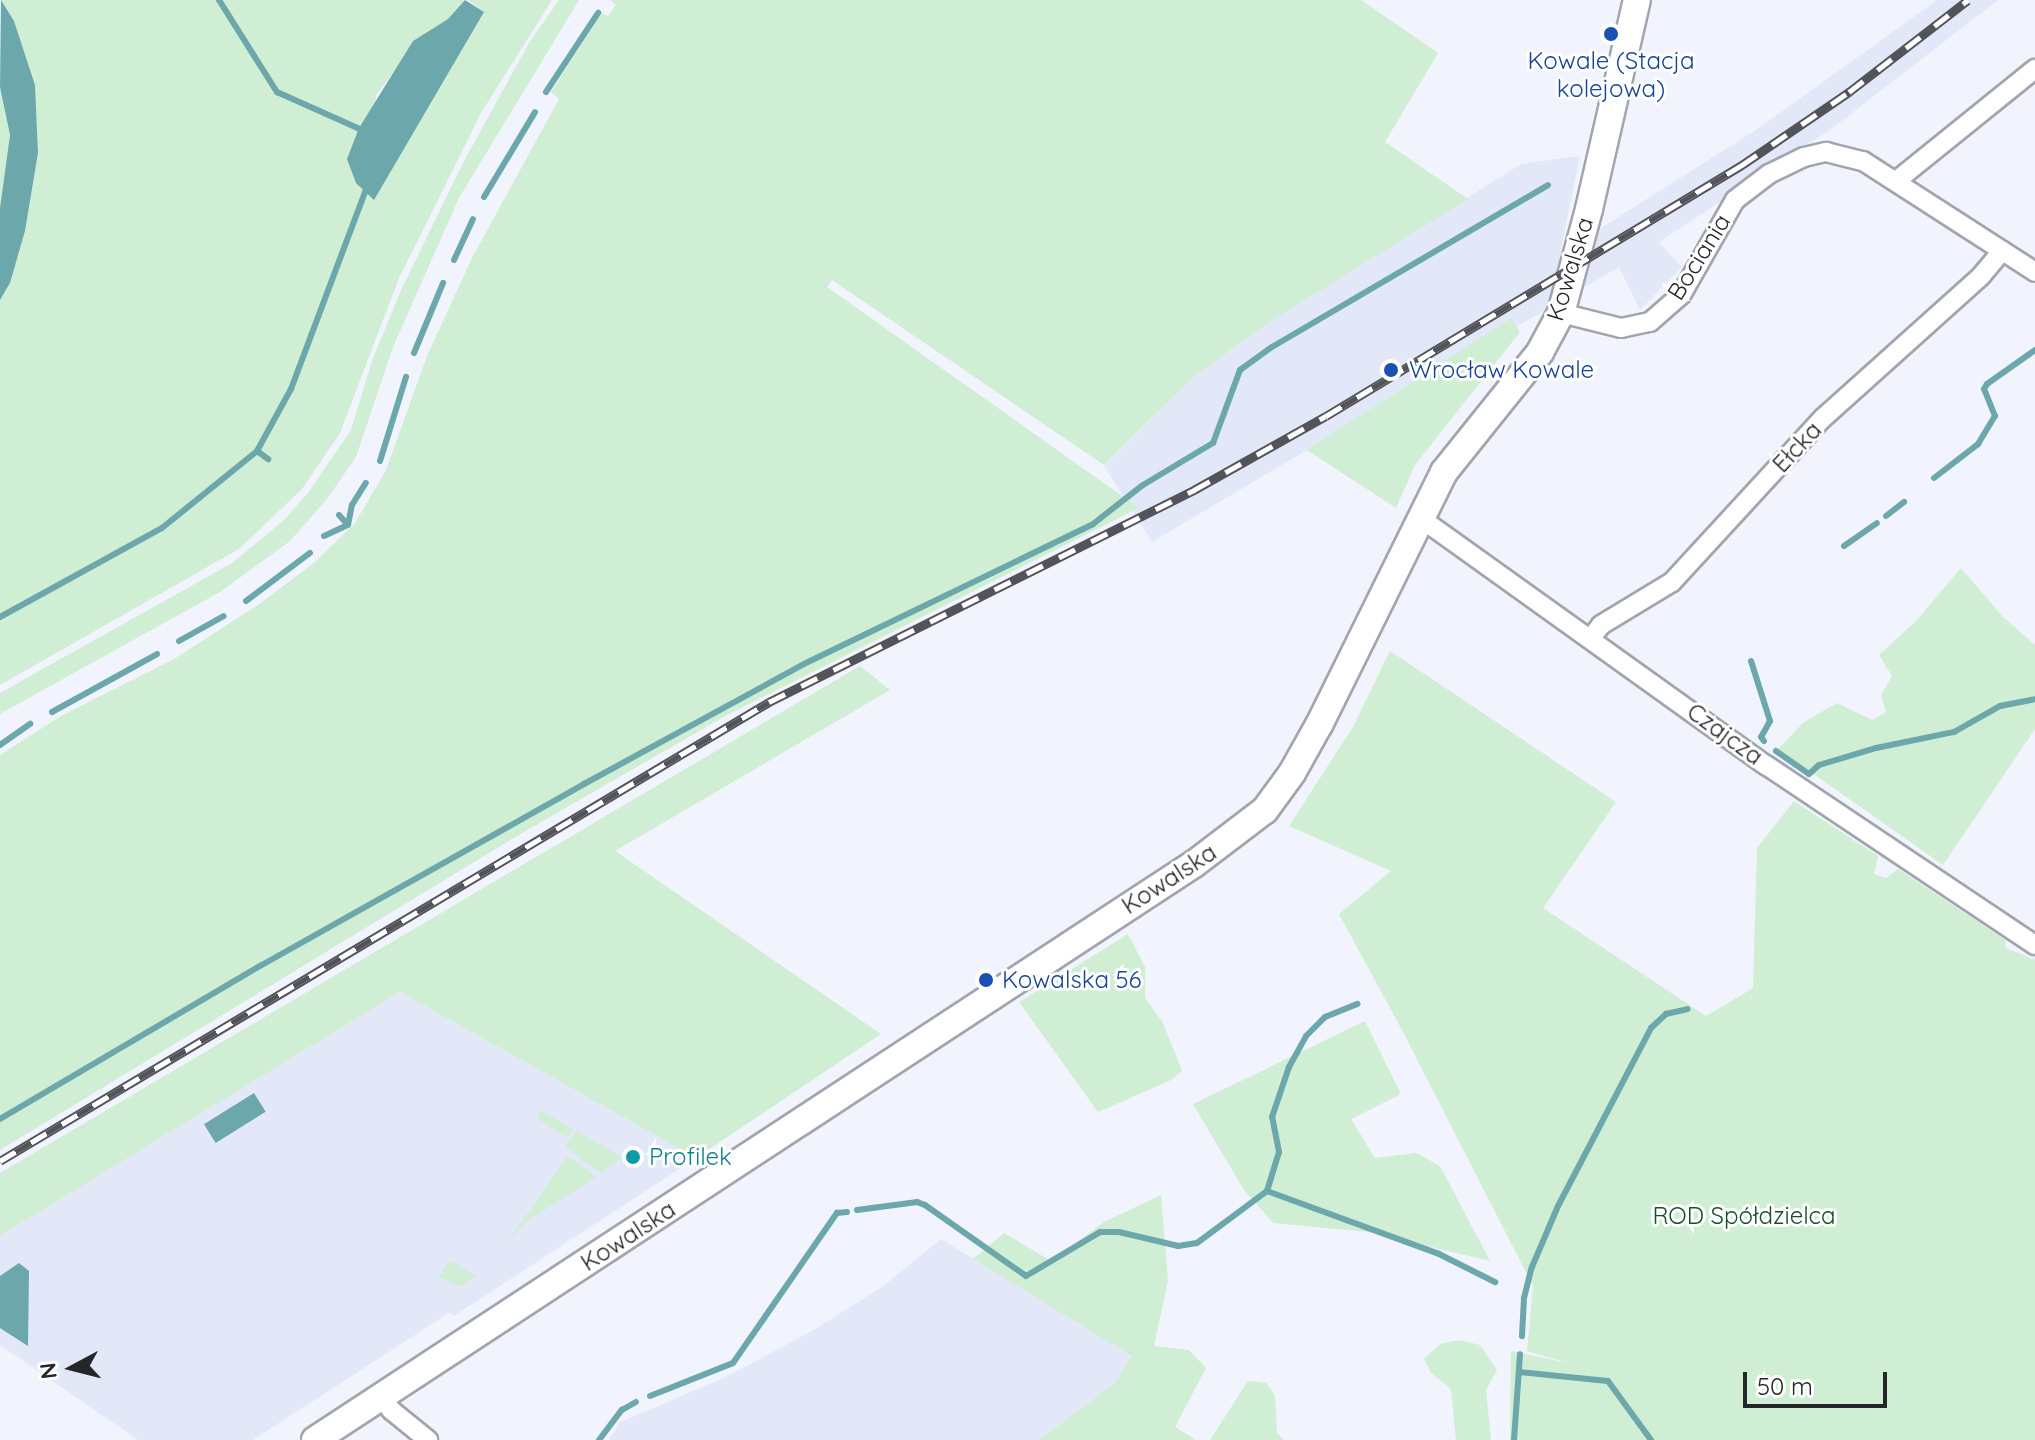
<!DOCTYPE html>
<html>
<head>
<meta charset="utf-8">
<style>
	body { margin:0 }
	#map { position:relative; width:2035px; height:1440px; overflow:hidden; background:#f1f4fd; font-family:Quicksand,sans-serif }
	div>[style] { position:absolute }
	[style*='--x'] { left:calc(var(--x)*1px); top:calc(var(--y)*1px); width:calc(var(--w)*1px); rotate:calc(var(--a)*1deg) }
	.built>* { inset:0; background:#e2e8f8 }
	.green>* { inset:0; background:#cfeed3 }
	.water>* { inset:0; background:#6ba7ab; transform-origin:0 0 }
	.stream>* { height:6px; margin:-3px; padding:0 3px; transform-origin:3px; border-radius:3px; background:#6ba7ab }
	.roads { filter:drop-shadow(2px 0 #a1a5ad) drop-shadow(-2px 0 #a1a5ad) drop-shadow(0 2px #a1a5ad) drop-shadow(0 -2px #a1a5ad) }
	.street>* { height:18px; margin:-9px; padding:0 9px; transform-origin:9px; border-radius:9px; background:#fff }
	.secondary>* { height:26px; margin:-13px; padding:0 13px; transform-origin:13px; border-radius:13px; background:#fff }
	.rail>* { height:9px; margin-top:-4.5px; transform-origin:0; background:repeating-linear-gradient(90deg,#fff 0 18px,#535459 0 36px); box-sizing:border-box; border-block:2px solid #535459 }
	.dots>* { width:22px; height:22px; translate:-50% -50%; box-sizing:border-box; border:4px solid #fff; border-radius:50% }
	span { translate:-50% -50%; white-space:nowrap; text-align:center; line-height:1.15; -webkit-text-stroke:6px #fff; paint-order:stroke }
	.transit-label { font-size:24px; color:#164399 }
	.left { translate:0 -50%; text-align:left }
	.street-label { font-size:24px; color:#252629 }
	.culture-label { font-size:24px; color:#0d838f }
	.park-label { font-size:24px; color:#154f25 }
	.north { position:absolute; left:32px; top:1328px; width:80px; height:80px; -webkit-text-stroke:6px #fff; paint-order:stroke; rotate:263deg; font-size:22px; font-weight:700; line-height:32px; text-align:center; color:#252629 }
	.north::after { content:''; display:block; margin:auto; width:28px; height:36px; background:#252629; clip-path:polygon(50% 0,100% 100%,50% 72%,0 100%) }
	.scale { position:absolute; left:1743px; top:1372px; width:144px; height:36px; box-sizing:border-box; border:4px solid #252629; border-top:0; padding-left:10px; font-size:24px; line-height:28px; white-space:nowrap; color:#252629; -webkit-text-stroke:6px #fff; paint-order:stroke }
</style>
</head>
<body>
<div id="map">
	<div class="built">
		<i style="clip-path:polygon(1937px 0,1998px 0,1834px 127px,1659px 242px,1682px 267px,1640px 310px,1619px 267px,1516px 327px,1510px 319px,1307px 450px,1152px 542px,1104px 466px,1192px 378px,1271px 321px,1521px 164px,1580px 156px,1560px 254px,1759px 128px)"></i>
		<i style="clip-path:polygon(400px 992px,696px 1158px,454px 1316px,449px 1313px,253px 1440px,138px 1440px,0 1345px,0 1236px)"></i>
		<i style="clip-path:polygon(941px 1239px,1133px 1356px,1116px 1382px,1039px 1440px,609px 1440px,620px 1422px,724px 1378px,812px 1331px,882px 1287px)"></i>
	</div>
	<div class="green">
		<i style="clip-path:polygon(1px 0,465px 0,448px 19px,413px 41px,403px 60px,376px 95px,374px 199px,484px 12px,468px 0,552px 0,481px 113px,399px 278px,340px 433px,302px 489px,239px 549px,0 685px,0 300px,10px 283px,25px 231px,38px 153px,35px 85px,14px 21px)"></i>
		<i style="clip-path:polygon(559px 0,579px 0,459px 198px,393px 347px,356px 457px,327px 499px,290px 541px,220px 592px,0 714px,0 693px,232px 563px,283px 521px,308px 493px,351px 430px,372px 361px,401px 290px,464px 161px,529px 43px)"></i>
		<i style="clip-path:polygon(611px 0,1361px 0,1438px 53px,1385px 142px,1468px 199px,1271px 321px,1192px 378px,1104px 465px,832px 280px,827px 287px,1139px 508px,727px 715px,522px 833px,0 1150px,0 755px,61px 716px,174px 659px,258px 605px,315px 562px,355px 523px,386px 470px,427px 356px,472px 258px,559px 99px,551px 92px,602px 13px,608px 16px,616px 5px)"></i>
		<i style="clip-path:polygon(0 87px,10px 135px,0 208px)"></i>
		<i style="clip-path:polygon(1511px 318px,1520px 332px,1415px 465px,1396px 508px,1307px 450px)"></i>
		<i style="clip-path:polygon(1961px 568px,2003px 617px,2035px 645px,2035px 729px,1943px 865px,1778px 749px,1804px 722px,1837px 703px,1872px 720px,1886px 712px,1881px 695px,1892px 676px,1879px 655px,1916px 621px)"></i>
		<i style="clip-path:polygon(1390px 651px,1616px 802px,1543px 908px,1706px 1016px,1753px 988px,1757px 848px,1794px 801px,1878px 856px,1874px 874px,1886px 878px,1898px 869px,2005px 940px,2006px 948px,2035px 960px,2035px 1440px,1510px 1440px,1511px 1351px,1569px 1363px,1527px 1351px,1533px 1286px,1403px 1032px,1339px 914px,1391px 871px,1289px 826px,1353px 727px)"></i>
		<i style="clip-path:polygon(860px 666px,890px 690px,615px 851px,881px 1034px,696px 1158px,400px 992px,0 1236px,0 1173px)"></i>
		<i style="clip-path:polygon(1128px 934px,1145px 967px,1145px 998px,1163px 1023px,1182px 1071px,1171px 1080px,1098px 1112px,1019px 1002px)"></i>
		<i style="clip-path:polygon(1365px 1021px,1401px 1094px,1351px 1119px,1375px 1158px,1416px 1153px,1440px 1166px,1490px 1261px,1369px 1232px,1273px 1223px,1244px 1190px,1193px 1104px)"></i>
		<i style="clip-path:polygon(541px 1111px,573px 1129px,567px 1138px,537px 1118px)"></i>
		<i style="clip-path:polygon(576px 1131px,623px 1157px,601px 1173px,565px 1147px)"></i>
		<i style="clip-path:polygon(568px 1156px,596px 1177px,526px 1222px,507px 1242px)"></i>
		<i style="clip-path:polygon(1161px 1195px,1168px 1281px,1154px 1346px,1189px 1350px,1206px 1368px,1175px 1427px,1196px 1440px,1039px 1440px,1116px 1382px,1132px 1356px,973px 1259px,1004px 1233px,1051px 1261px,1104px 1222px)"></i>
		<i style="clip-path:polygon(450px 1260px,477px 1277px,460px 1286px,438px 1277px)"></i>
		<i style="clip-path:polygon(1459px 1340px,1480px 1345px,1497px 1370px,1486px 1390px,1491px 1440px,1456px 1440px,1451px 1389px,1431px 1373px,1424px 1359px,1440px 1344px)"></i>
		<i style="clip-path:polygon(1248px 1381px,1266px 1383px,1275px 1395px,1277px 1433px,1284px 1440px,1210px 1440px)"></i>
	</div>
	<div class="water">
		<i style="clip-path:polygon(1px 0,14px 21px,35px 85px,38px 153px,25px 231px,10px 283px,0 300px,0 208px,10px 135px,0 87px)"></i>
		<i style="clip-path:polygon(465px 0,484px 12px,374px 200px,356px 183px,347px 159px,359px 128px,413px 41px,448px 19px)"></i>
		<i style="left:254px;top:1093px;width:22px;height:59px;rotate:58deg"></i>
		<i style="clip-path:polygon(19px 1263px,29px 1271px,28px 1346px,0 1328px,0 1276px)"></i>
	</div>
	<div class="stream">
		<i style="--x:219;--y:0;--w:109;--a:57.8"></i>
		<i style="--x:277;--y:92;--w:95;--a:24.1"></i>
		<i style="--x:546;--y:92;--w:95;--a:-56.6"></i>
		<i style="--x:484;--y:197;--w:99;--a:-59"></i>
		<i style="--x:454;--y:260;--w:45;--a:-65.1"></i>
		<i style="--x:414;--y:353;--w:76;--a:-67.5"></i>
		<i style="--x:257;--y:451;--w:14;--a:36"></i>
		<i style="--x:380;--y:461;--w:88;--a:-72.8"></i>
		<i style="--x:1934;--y:478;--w:56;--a:-37.7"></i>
		<i style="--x:1978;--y:444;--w:33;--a:-59"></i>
		<i style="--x:1995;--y:416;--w:29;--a:-112"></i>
		<i style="--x:1984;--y:389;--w:6;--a:-59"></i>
		<i style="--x:1987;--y:384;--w:59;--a:-35.3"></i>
		<i style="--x:339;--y:515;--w:13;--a:48"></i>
		<i style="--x:1886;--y:516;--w:23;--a:-38"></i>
		<i style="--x:348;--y:525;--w:20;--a:-79"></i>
		<i style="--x:352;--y:505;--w:26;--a:-58"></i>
		<i style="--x:324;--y:536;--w:26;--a:-25"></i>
		<i style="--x:1844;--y:546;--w:40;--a:-34.9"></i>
		<i style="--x:246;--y:601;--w:80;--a:-36.9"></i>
		<i style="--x:0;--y:617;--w:185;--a:-28.8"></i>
		<i style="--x:162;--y:528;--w:122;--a:-39"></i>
		<i style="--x:257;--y:451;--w:71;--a:-61.3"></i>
		<i style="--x:291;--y:389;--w:214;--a:-69.4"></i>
		<i style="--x:179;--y:641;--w:51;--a:-29.1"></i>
		<i style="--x:1751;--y:661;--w:63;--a:72.4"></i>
		<i style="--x:1770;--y:721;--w:18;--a:119"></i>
		<i style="--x:1761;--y:737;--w:5;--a:53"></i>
		<i style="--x:52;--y:712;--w:120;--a:-28.9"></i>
		<i style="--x:0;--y:745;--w:37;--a:-35"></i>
		<i style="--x:1776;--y:751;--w:40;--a:34.9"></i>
		<i style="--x:1809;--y:774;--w:13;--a:-42"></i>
		<i style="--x:1819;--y:765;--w:59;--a:-16.6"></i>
		<i style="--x:1876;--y:748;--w:80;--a:-11.6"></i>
		<i style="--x:1954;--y:732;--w:53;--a:-29.5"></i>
		<i style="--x:2000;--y:706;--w:36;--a:-11"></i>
		<i style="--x:0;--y:1119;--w:302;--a:-30.5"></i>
		<i style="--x:260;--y:966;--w:372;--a:-29.3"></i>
		<i style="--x:584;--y:784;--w:255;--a:-28.6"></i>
		<i style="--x:808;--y:662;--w:317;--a:-25.8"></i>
		<i style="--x:1093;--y:524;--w:63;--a:-38"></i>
		<i style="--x:1143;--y:485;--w:82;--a:-31"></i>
		<i style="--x:1213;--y:443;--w:78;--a:-69.7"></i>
		<i style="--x:1240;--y:370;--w:39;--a:-36"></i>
		<i style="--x:1272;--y:347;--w:320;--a:-30.4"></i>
		<i style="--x:1267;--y:1191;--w:41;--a:-72.9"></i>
		<i style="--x:1279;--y:1152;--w:36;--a:-101"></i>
		<i style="--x:1272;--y:1117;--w:53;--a:-71.2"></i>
		<i style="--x:1289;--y:1067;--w:35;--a:-61"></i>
		<i style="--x:1306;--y:1036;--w:27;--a:-45"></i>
		<i style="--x:1325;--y:1017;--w:35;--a:-22"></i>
		<i style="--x:857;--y:1210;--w:61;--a:-7.6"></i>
		<i style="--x:917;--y:1202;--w:9;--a:21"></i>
		<i style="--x:925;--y:1205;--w:123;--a:35.1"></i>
		<i style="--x:1026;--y:1276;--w:86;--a:-30.7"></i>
		<i style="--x:1100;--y:1232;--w:19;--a:0"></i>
		<i style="--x:1119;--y:1232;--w:61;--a:13.3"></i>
		<i style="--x:1178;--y:1246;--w:19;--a:-9"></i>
		<i style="--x:1197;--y:1243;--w:87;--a:-36.6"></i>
		<i style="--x:1267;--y:1191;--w:183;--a:20.1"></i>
		<i style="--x:1439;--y:1254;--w:63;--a:26.6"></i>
		<i style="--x:1522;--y:1336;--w:38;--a:-87"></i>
		<i style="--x:1524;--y:1298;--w:32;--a:-76"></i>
		<i style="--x:1532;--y:1267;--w:66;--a:-66.9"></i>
		<i style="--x:1558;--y:1206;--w:201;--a:-62.4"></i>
		<i style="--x:1651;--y:1028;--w:21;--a:-43"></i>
		<i style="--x:1666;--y:1014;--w:22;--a:-13"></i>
		<i style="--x:1519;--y:1372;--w:89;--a:5.8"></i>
		<i style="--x:1608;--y:1381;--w:73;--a:53.9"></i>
		<i style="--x:650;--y:1396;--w:89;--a:-21.7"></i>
		<i style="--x:733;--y:1363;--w:183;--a:-55.3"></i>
		<i style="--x:837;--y:1213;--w:10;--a:-6"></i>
		<i style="--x:599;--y:1440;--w:38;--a:-53"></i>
		<i style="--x:622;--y:1410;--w:16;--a:-30"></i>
		<i style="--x:1514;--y:1440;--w:86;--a:-86"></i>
	</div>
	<div class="roads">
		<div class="street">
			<i style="--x:1896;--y:181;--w:179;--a:-38.9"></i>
			<i style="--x:1561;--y:313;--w:62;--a:14"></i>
			<i style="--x:1621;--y:328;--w:30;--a:-12"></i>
			<i style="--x:1650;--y:322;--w:41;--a:-41.1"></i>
			<i style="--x:1681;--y:295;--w:109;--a:-60.4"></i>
			<i style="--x:1735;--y:200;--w:43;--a:-37.4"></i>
			<i style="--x:1769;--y:174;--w:39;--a:-26"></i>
			<i style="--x:1804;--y:157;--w:23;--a:-13"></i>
			<i style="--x:1826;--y:152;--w:38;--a:14"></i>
			<i style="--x:1863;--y:161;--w:205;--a:32.8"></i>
			<i style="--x:1419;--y:517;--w:427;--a:35.6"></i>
			<i style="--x:1766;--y:765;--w:324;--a:33.8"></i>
			<i style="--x:1591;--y:638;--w:16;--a:-52"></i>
			<i style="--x:1601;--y:625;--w:83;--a:-31.2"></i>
			<i style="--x:1672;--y:582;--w:223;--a:-47.4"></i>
			<i style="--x:1823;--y:418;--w:212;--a:-41.9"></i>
			<i style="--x:1981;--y:276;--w:33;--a:-50"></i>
			<i style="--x:382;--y:1397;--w:16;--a:55"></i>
			<i style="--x:391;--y:1410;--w:48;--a:39"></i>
		</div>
		<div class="secondary">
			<i style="--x:315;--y:1440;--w:1051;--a:-33.24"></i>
			<i style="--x:1194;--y:864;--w:89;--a:-37.3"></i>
			<i style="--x:1265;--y:810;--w:46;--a:-53.9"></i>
			<i style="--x:1292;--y:773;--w:57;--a:-60.8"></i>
			<i style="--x:1320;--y:723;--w:280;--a:-63.7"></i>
			<i style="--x:1444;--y:472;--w:154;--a:-51.3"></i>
			<i style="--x:1540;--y:352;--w:44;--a:-61.7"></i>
			<i style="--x:1561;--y:313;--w:108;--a:-74.9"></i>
			<i style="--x:1589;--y:209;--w:214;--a:-77.1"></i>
		</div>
	</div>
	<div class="rail">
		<i style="--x:0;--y:1161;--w:896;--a:-30.83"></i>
		<i style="--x:769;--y:702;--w:475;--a:-26.5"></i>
		<i style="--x:1194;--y:490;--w:151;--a:-29.3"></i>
		<i style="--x:1326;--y:416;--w:486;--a:-31.1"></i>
		<i style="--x:1742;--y:165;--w:130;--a:-34.3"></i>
		<i style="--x:1849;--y:92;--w:150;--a:-37.7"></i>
	</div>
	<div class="dots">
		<i style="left:1611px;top:34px;background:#1a4fb4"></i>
		<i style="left:1391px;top:370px;background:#1a4fb4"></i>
		<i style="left:986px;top:980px;background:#1a4fb4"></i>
		<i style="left:633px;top:1157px;background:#0f9aa8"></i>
	</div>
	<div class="transit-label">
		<span style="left:1611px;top:75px">Kowale (Stacja<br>kolejowa)</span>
		<span class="left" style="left:1409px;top:370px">Wrocław Kowale</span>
		<span class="left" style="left:1002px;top:980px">Kowalska 56</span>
	</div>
	<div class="street-label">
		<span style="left:1699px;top:257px;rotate:-58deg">Bociania</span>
		<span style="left:1570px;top:269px;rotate:-73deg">Kowalska</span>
		<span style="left:1797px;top:447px;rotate:-47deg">Ełcka</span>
		<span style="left:1725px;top:734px;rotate:36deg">Czajcza</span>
		<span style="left:1169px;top:879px;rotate:-33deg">Kowalska</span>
		<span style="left:628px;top:1236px;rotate:-33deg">Kowalska</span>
	</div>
	<div class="culture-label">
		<span class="left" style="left:649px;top:1157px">Profilek</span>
	</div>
	<div class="park-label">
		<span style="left:1744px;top:1216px">ROD Spółdzielca</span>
	</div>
	<div class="north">N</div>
	<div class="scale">50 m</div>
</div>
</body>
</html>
